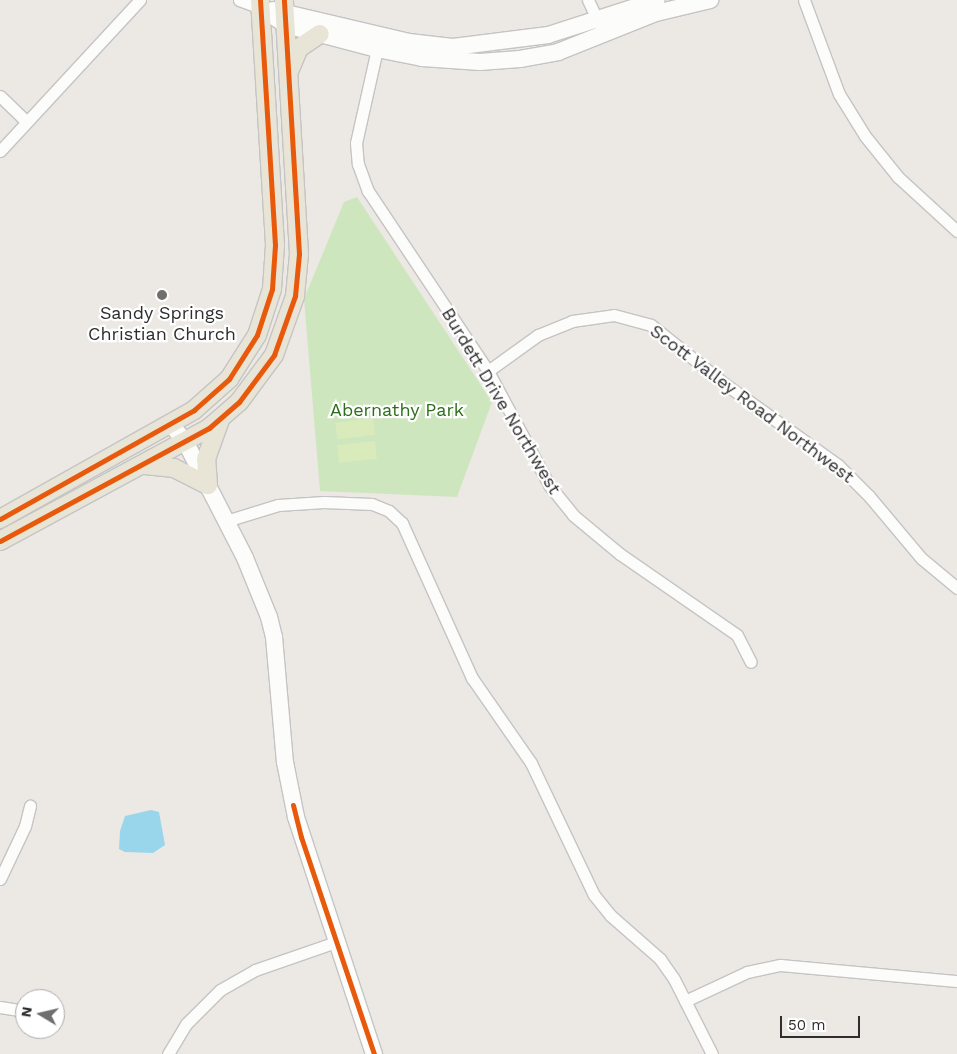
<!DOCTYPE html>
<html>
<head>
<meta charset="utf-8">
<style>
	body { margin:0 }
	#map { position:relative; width:957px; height:1054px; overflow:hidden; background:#ece8e4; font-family:"Work Sans",sans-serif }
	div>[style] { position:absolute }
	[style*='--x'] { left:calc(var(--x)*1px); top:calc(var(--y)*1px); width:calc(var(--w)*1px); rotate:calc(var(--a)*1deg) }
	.green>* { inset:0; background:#cee6be }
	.pitch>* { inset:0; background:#d9eabb; transform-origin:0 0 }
	.water>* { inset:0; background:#99d6ec }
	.roads { filter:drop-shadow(1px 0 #c5c4c5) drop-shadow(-1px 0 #c5c4c5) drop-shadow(0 1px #c5c4c5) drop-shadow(0 -1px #c5c4c5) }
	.street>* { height:11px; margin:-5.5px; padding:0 5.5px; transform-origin:5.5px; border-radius:5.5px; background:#fcfcfb }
	.secondary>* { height:16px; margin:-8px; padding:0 8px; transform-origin:8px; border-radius:8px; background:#fcfcfb }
	.primary>* { height:18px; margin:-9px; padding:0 9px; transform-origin:9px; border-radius:9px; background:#e8e4d6 }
	.cycleway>* { height:5px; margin:-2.5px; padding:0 2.5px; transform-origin:2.5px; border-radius:2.5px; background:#e8590c }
	.dots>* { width:14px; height:14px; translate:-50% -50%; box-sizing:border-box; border:2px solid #fff; border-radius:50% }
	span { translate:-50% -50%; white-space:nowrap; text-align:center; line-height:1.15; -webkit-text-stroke:4.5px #fff; paint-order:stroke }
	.poi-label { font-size:18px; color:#2e2e2e }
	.street-label { font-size:18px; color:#2e2e2e }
	.park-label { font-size:18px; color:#2c6e1b }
	.north { position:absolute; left:15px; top:989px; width:50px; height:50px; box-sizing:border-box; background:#fff; border:1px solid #ababab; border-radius:50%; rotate:279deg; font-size:14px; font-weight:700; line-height:20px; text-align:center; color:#2e2e2e }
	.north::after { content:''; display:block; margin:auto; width:18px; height:22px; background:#706f6e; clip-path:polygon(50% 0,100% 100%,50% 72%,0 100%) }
	.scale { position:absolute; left:780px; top:1016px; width:80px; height:22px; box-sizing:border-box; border:2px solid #2e2e2e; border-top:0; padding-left:6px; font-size:15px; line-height:18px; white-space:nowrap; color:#2e2e2e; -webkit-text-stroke:4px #fff; paint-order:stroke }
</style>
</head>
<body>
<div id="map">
	<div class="green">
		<i style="clip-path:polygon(357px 197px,492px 402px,457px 497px,320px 491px,304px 299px,344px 202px)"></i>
	</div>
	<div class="pitch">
		<i style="left:373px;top:418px;width:17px;height:38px;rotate:83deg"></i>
		<i style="left:375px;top:441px;width:18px;height:38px;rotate:84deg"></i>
	</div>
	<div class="water">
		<i style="clip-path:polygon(151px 810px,159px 812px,165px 845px,153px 853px,125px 852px,119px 849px,120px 831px,125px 816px)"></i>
	</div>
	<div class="roads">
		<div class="street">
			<i style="--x:239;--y:0;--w:23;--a:20"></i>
			<i style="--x:588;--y:0;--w:26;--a:65"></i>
			<i style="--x:804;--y:0;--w:100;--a:69.6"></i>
			<i style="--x:839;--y:94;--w:49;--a:58.2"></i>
			<i style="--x:865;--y:136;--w:53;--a:51.2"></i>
			<i style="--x:898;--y:177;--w:80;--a:42.5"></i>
			<i style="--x:377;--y:49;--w:96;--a:102.6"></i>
			<i style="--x:356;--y:143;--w:21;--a:85"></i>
			<i style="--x:358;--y:164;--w:29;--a:70"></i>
			<i style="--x:368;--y:191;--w:216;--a:56.3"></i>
			<i style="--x:488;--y:371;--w:129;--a:61.8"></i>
			<i style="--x:549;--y:485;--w:38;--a:51"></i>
			<i style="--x:573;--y:515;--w:61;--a:39.7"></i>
			<i style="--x:620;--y:554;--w:142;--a:34.7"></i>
			<i style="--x:737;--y:635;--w:30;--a:63"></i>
			<i style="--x:0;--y:96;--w:37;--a:44"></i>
			<i style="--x:0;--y:151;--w:206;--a:-47.2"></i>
			<i style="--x:488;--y:371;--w:62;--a:-35.8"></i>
			<i style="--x:538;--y:335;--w:37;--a:-22"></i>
			<i style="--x:572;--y:321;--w:42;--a:-8.1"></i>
			<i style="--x:614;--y:315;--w:38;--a:15"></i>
			<i style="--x:651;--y:325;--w:95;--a:38.6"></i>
			<i style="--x:725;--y:384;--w:139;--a:35.6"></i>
			<i style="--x:838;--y:465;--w:44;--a:45"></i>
			<i style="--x:869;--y:496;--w:81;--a:50"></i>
			<i style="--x:921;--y:558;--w:47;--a:39.8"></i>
			<i style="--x:226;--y:521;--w:54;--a:-17.1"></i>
			<i style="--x:278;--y:505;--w:46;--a:-3.7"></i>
			<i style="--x:324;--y:502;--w:48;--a:2.4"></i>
			<i style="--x:372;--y:504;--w:18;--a:22"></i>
			<i style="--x:389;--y:511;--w:18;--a:43"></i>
			<i style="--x:402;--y:523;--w:170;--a:65.7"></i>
			<i style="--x:472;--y:678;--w:103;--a:55.2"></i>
			<i style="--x:531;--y:763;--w:146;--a:64.5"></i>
			<i style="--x:594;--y:895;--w:26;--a:51"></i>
			<i style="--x:610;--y:915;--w:67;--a:41.3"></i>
			<i style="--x:660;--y:959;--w:24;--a:55"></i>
			<i style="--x:674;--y:979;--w:84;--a:63.1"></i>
			<i style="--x:0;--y:879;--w:59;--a:-64.7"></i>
			<i style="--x:25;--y:826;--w:21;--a:-76"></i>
			<i style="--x:685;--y:1001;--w:68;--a:-25.1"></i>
			<i style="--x:747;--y:972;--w:34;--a:-12"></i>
			<i style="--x:780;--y:965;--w:178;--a:5.2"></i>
			<i style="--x:0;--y:1007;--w:24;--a:9"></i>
			<i style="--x:168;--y:1054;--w:35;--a:-59"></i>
			<i style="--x:186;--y:1024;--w:48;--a:-45"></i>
			<i style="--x:220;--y:990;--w:40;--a:-29.7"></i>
			<i style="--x:255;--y:970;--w:86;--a:-19.1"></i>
		</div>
		<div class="secondary">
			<i style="--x:261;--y:8;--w:30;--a:34"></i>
			<i style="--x:286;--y:25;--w:94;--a:14.8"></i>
			<i style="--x:377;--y:49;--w:46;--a:11.3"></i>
			<i style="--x:422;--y:58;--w:58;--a:3.9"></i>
			<i style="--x:480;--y:62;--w:40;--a:-4.3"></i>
			<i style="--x:520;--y:59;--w:39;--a:-10"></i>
			<i style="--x:558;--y:52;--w:105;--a:-21.7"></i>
			<i style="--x:656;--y:13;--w:56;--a:-13.5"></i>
			<i style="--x:273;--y:10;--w:140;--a:13.2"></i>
			<i style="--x:409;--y:42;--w:44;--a:6.5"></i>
			<i style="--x:453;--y:47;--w:96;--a:-7.2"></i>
			<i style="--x:548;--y:35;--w:114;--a:-17.8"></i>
			<i style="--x:171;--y:424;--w:24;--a:52"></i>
			<i style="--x:186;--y:443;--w:129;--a:62.8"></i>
			<i style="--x:245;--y:558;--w:64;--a:67.9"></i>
			<i style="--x:269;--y:617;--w:21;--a:76"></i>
			<i style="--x:274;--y:637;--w:125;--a:85"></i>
			<i style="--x:285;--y:762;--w:56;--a:78.7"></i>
			<i style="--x:296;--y:817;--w:250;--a:71.8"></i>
		</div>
		<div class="primary">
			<i style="--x:290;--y:69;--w:23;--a:-67"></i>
			<i style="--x:299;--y:48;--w:25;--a:-34"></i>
			<i style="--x:145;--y:465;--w:29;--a:6"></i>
			<i style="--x:174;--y:468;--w:38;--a:27"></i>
			<i style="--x:208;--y:485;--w:26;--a:-94"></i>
			<i style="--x:206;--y:459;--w:41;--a:-70.3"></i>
			<i style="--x:0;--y:519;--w:223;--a:-29.3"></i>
			<i style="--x:194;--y:410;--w:47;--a:-41.5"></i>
			<i style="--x:229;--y:379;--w:52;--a:-57.5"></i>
			<i style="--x:257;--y:335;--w:48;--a:-71.9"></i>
			<i style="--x:272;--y:289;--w:44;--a:-86.1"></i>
			<i style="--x:275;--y:245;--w:245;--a:-93.5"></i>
			<i style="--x:0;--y:541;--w:238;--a:-28.4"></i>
			<i style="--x:209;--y:428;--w:40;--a:-41"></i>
			<i style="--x:239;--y:402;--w:59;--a:-53.3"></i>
			<i style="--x:274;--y:355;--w:63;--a:-70.4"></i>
			<i style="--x:295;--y:296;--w:42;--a:-84.6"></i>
			<i style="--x:299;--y:254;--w:254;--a:-93.4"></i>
		</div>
	</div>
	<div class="cycleway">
		<i style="--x:0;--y:519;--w:223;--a:-29.3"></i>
		<i style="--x:194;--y:410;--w:47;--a:-41.5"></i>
		<i style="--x:229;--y:379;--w:52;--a:-57.5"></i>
		<i style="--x:257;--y:335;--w:48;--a:-71.9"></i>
		<i style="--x:272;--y:289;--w:44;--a:-86.1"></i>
		<i style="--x:275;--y:245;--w:245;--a:-93.5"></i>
		<i style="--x:0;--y:541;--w:238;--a:-28.4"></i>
		<i style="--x:209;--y:428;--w:40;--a:-41"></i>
		<i style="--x:239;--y:402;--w:59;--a:-53.3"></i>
		<i style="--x:274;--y:355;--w:63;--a:-70.4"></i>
		<i style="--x:295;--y:296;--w:42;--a:-84.6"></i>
		<i style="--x:299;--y:254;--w:254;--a:-93.4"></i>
		<i style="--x:293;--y:805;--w:33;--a:76"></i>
		<i style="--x:301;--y:837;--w:229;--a:71.4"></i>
	</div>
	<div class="dots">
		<i style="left:162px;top:295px;background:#706f6e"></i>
	</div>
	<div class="poi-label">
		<span style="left:162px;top:324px">Sandy Springs<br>Christian Church</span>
	</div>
	<div class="street-label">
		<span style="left:501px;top:401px;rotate:59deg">Burdett Drive Northwest</span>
		<span style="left:752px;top:404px;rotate:37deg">Scott Valley Road Northwest</span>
	</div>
	<div class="park-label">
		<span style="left:397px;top:410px">Abernathy Park</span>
	</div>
	<div class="north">N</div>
	<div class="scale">50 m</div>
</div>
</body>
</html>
